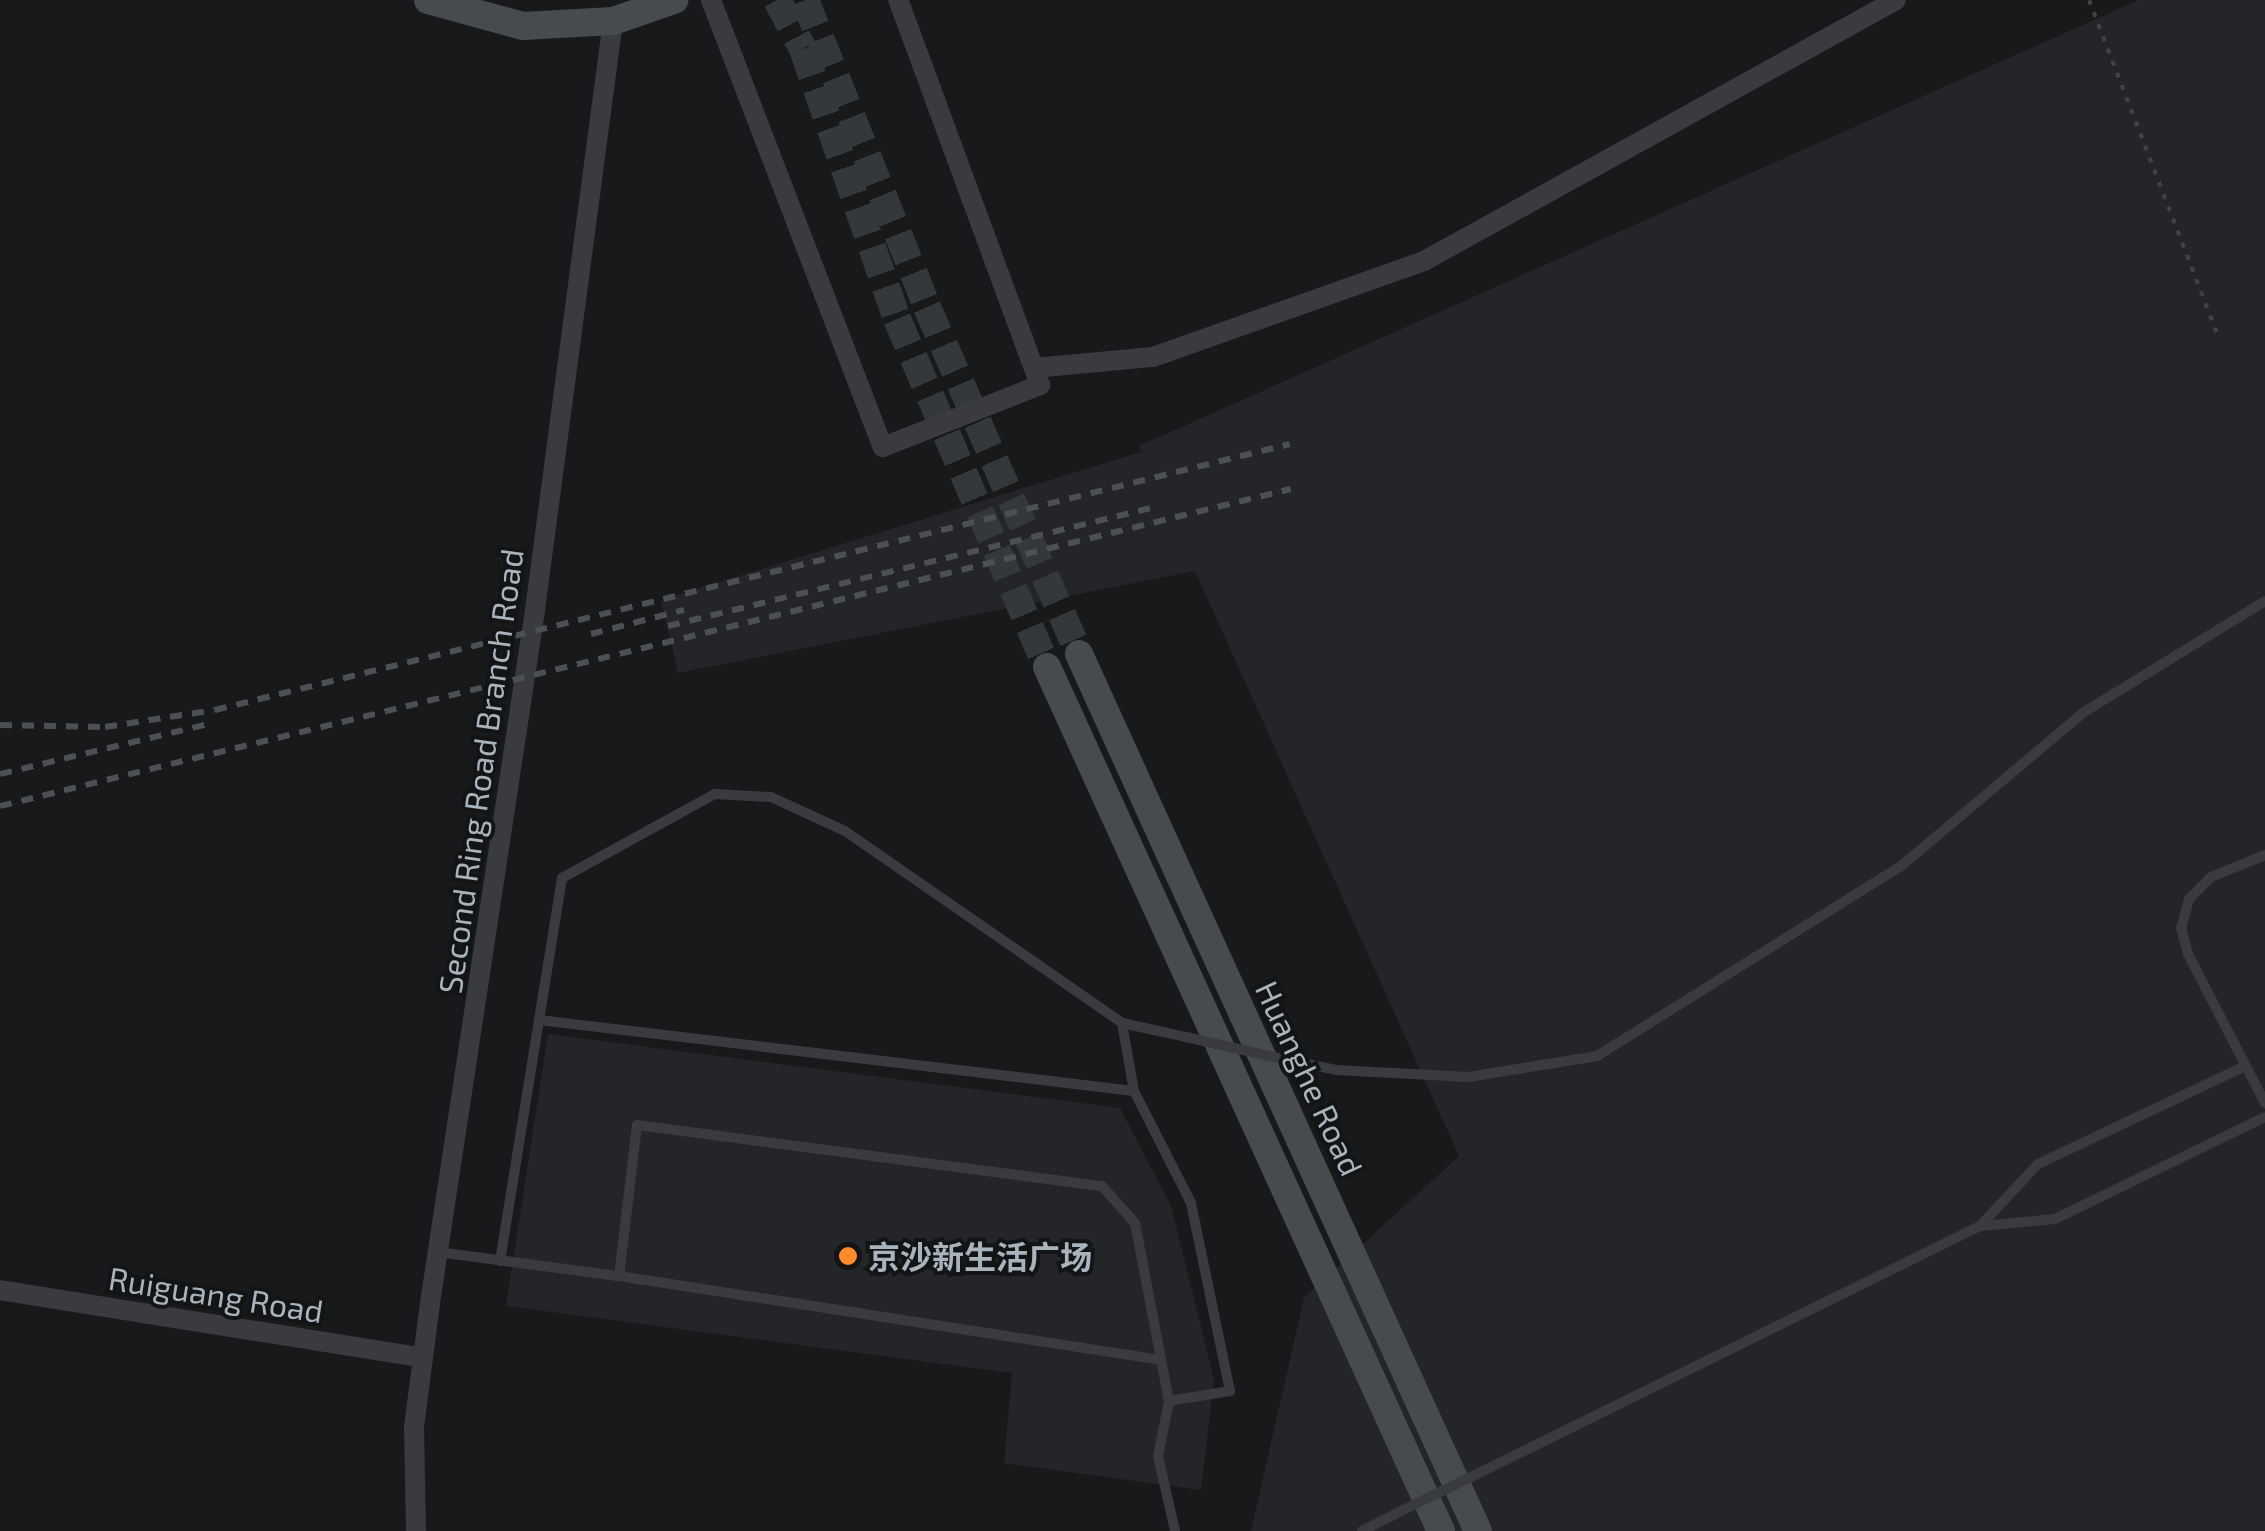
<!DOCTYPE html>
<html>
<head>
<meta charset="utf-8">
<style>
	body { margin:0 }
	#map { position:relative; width:2265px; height:1531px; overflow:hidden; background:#18191b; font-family:"Exo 2","Noto Sans SC",sans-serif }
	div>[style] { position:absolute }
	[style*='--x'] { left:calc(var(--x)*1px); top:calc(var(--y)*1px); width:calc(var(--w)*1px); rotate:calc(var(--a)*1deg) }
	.built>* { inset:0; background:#242528 }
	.secondary-tunnel>* { height:28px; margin-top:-14px; transform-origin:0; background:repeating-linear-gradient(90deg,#35383b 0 28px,transparent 0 42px) }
	.path>* { height:4px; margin-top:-2px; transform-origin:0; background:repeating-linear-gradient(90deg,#3f4347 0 5px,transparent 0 13px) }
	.lane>* { height:10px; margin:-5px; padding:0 5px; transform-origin:5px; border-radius:5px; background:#393b40 }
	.street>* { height:20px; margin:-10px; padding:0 10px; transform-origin:10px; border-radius:10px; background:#393b40 }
	.secondary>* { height:28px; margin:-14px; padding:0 14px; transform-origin:14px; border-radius:14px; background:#474b50 }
	.rail>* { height:6px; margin-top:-3px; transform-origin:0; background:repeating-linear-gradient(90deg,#4c5055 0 12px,transparent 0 22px) }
	.lane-bridge>* { height:10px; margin:-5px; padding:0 5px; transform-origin:5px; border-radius:5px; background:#393b40 }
	.dots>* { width:28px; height:28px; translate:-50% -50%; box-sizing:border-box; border:5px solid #131416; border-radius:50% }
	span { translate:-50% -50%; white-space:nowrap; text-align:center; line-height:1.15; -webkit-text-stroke:8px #131416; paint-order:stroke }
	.street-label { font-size:32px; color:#a9b3bb }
	.poi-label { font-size:32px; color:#a9b3bb; font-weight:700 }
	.left { translate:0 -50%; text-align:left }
</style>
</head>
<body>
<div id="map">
	<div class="built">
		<i style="clip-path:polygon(2139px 0,2265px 0,2265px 1531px,1251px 1531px,1304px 1298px,1459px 1156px,1195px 571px,678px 673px,661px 600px,1141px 452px,1139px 446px)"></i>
		<i style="clip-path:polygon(548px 1034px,1120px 1108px,1171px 1206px,1214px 1379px,1201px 1490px,1004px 1463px,1012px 1373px,506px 1306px)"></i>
	</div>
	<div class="secondary-tunnel">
		<i style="--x:777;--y:0;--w:55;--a:62"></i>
		<i style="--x:803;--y:49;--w:286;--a:70.8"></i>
		<i style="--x:897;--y:319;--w:379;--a:66.7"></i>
		<i style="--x:805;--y:0;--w:330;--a:68.3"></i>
		<i style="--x:927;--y:307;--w:379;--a:66.3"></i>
	</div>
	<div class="path">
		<i style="--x:2089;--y:0;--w:360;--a:69"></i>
	</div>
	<div class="lane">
		<i style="--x:2265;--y:855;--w:58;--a:157.8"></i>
		<i style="--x:2211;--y:877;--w:31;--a:135"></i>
		<i style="--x:2189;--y:899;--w:30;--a:105"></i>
		<i style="--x:2181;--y:928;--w:27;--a:75"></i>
		<i style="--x:2188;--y:954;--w:168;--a:62.7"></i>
		<i style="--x:539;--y:1020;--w:599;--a:6.8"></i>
		<i style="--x:1122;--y:1023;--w:69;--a:80"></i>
		<i style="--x:1134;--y:1091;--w:126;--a:63"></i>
		<i style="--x:1191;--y:1203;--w:192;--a:78.3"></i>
		<i style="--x:1230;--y:1391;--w:62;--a:170.7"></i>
		<i style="--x:1283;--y:1059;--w:54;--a:11.7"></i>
		<i style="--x:1336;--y:1070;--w:132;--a:3"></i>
		<i style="--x:1468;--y:1077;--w:131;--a:-9.2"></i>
		<i style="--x:1597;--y:1056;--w:357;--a:-32"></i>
		<i style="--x:1900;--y:867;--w:241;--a:-40.1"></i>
		<i style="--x:2084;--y:712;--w:212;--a:-31.5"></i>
		<i style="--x:1981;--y:1226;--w:74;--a:-5.4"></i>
		<i style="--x:2055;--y:1219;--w:233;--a:-25.9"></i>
		<i style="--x:438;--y:1252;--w:183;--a:7.6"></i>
		<i style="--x:619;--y:1276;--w:152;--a:-83.2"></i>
		<i style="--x:637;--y:1125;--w:469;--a:7.5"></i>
		<i style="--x:1102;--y:1186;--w:50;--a:48.3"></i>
		<i style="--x:1135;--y:1223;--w:181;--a:79.2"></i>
		<i style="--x:1169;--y:1401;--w:56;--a:101.3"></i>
		<i style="--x:1158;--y:1456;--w:77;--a:77.2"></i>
		<i style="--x:500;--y:1261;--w:388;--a:-80.8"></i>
		<i style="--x:562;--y:878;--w:175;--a:-28.8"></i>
		<i style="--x:715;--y:794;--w:56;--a:3.1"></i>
		<i style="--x:771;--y:797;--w:81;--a:24.7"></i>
		<i style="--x:845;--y:831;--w:337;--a:34.7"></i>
		<i style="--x:1122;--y:1023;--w:66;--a:12.3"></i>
		<i style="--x:619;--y:1276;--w:548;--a:8.81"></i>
		<i style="--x:1471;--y:1477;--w:568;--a:-26.25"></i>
		<i style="--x:1980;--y:1226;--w:85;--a:-46.9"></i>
		<i style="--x:2038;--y:1164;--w:229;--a:-25.3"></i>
		<i style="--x:1362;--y:1531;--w:37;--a:-27"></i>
	</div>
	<div class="street">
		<i style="--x:711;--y:0;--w:479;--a:69"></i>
		<i style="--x:883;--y:447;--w:169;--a:-21.5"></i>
		<i style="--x:1040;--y:385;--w:410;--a:-110.2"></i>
		<i style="--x:1034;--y:368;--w:120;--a:-5.3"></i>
		<i style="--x:1153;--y:357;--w:288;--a:-19.5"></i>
		<i style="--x:1424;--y:261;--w:539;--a:-28.94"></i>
		<i style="--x:0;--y:1290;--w:428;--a:9.1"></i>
		<i style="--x:416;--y:1531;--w:104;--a:-91.1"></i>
		<i style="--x:414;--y:1427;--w:125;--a:-82.6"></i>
		<i style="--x:430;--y:1303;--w:701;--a:-81.38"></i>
		<i style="--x:535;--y:610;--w:594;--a:-82.46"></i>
	</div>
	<div class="secondary">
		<i style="--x:428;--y:0;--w:98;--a:15.3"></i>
		<i style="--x:523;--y:26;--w:90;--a:-3.2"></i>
		<i style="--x:613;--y:21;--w:65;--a:-19"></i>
		<i style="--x:1079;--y:654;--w:963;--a:65.54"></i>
		<i style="--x:1047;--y:667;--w:950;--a:65.49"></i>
	</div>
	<div class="rail">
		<i style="--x:668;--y:626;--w:505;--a:-13.73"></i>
		<i style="--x:591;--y:634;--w:96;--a:-14.5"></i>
		<i style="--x:0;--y:725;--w:105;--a:1.1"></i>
		<i style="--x:105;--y:727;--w:111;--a:-8.8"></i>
		<i style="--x:215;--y:710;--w:1107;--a:-13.9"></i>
		<i style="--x:0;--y:774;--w:218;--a:-13.5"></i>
		<i style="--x:0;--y:806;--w:1329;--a:-13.8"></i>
	</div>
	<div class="lane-bridge">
		<i style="--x:1186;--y:1037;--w:99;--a:12.8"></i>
		<i style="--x:1395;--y:1514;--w:85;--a:-26"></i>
	</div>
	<div class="dots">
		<i style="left:848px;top:1256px;background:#ff8b2c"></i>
	</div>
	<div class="street-label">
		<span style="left:480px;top:771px;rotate:-82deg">Second Ring Road Branch Road</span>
		<span style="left:1310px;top:1078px;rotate:65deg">Huanghe Road</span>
		<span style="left:216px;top:1294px;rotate:9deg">Ruiguang Road</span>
	</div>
	<div class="poi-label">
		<span class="left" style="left:868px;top:1256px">京沙新生活广场</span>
	</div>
</div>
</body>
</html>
